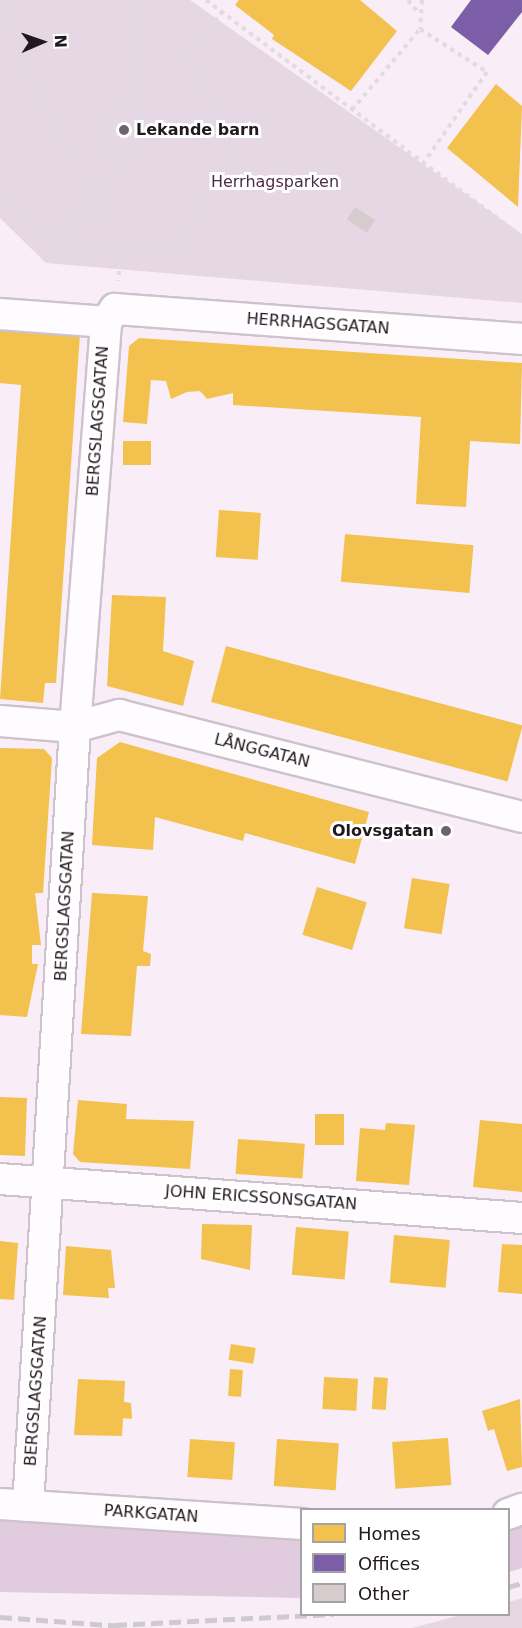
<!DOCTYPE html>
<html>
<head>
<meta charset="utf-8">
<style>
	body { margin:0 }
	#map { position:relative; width:522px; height:1628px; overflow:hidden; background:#f9edf8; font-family:"DejaVu Sans",sans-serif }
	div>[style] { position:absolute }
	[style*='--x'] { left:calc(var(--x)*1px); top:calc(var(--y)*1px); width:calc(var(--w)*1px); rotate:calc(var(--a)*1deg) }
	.green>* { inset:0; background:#e5d7e4 }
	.forest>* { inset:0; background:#e0ccde }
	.homes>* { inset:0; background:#f2c14e; transform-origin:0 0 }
	.offices>* { inset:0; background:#7b5ea7 }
	.building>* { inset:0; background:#d6cbcd; transform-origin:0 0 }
	.path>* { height:4px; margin-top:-2px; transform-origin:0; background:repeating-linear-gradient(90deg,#e0dcdf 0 4.5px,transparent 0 9px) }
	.roads { filter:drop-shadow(2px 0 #cdc3cc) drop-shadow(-2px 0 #cdc3cc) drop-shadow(0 2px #cdc3cc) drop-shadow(0 -2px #cdc3cc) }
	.minor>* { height:30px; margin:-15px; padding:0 15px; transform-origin:15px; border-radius:15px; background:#fefcfe }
	.rail>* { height:4.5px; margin-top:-2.25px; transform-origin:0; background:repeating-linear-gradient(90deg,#cecbce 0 12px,transparent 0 18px) }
	.dots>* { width:16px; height:16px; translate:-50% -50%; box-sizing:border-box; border:3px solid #fff; border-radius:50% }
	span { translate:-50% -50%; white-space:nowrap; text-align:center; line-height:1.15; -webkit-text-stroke:6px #fff; paint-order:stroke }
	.poi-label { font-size:16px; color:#211820; font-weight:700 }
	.left { translate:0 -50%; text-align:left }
	.right { translate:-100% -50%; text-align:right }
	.park-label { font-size:16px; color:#4f2b4d }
	.street-label { font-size:16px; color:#211820 }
	.legend { position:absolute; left:300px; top:1508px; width:210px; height:108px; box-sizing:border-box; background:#fff; border:2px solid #a6a3a6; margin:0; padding:8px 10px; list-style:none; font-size:18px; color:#211820 }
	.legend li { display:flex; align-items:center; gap:12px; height:30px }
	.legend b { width:30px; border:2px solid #a6a3a6 }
	.north { position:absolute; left:12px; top:12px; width:60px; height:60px; -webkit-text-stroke:4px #fff; paint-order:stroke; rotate:88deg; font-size:16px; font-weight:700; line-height:24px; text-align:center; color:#211820 }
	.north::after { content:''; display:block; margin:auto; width:21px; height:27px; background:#211820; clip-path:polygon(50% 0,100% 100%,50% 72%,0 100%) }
</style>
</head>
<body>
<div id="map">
	<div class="green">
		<i style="clip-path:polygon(0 0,190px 0,522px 234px,522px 303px,46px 263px,0 218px)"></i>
		<i style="clip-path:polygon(522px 1598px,522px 1628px,412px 1628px,461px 1615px,508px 1614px,509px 1602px)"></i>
	</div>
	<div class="forest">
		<i style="clip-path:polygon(0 1510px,301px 1532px,301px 1598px,0 1592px)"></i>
		<i style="clip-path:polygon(522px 1519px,522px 1568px,509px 1572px,509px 1524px)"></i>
	</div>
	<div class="homes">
		<i style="clip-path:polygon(239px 0,360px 0,397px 31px,351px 91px,272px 39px,274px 35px,235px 5px)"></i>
		<i style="clip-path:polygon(496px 84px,522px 106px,518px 207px,447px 148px)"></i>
		<i style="clip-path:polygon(0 329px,80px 334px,56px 683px,45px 683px,43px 703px,0 699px,21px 385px,0 383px)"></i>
		<i style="clip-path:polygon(139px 338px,522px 363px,520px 444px,470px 441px,466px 507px,416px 504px,421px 417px,233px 405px,233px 393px,207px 399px,200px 391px,187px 392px,171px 399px,166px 381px,151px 380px,147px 424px,123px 422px,129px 346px)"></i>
		<i style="left:123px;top:441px;width:28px;height:24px"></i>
		<i style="left:219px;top:510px;width:42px;height:47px;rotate:4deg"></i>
		<i style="left:345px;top:534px;width:129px;height:48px;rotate:5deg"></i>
		<i style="clip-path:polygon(112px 595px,166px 597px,163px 651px,194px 661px,183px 706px,107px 686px)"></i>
		<i style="left:226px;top:646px;width:307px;height:58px;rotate:15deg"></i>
		<i style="clip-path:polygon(120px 742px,369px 812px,355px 864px,245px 833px,243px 841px,155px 817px,153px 850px,92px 845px,97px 758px)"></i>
		<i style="clip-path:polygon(0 748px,44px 749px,52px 758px,43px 893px,35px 893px,41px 945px,32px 945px,32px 964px,38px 964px,27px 1017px,0 1015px)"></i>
		<i style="left:412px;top:878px;width:38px;height:51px;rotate:9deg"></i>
		<i style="left:317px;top:887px;width:52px;height:50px;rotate:17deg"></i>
		<i style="clip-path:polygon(92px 893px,148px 896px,143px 951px,151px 954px,150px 966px,137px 966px,131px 1036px,81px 1034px)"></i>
		<i style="left:0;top:1097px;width:27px;height:58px;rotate:2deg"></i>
		<i style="clip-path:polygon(78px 1100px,127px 1104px,126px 1119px,194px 1121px,190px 1169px,80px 1162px,73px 1154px)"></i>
		<i style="left:315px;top:1114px;width:29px;height:31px"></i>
		<i style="clip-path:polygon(480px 1120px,522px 1124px,522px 1192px,473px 1187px)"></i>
		<i style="clip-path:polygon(386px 1123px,415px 1125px,409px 1185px,356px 1181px,360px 1128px,385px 1130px)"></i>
		<i style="left:238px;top:1139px;width:67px;height:35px;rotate:4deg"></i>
		<i style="clip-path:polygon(202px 1224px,252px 1225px,250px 1270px,201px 1259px)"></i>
		<i style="left:296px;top:1227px;width:53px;height:48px;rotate:5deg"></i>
		<i style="left:394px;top:1235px;width:56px;height:48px;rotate:5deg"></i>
		<i style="clip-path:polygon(0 1241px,18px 1243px,14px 1300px,0 1299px)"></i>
		<i style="clip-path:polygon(502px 1244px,522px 1245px,522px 1294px,498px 1292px)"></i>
		<i style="clip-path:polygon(66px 1246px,111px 1250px,115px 1288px,108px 1288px,109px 1298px,63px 1295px)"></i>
		<i style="left:231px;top:1344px;width:25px;height:16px;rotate:9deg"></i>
		<i style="left:230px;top:1369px;width:13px;height:27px;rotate:4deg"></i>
		<i style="left:324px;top:1377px;width:34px;height:32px;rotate:3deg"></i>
		<i style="left:374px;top:1377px;width:14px;height:32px;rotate:4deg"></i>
		<i style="clip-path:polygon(78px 1379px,125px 1381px,124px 1402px,131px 1403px,132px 1419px,123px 1418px,122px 1436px,74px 1435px)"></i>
		<i style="clip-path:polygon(520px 1399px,522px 1467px,507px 1471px,494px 1429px,488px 1431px,482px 1411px)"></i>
		<i style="left:448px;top:1438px;width:47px;height:56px;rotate:86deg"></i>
		<i style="left:190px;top:1439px;width:45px;height:38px;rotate:4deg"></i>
		<i style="left:277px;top:1439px;width:62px;height:47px;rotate:4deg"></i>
	</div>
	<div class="offices">
		<i style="clip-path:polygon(471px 0,522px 0,522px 12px,488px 55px,451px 27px)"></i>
	</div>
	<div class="building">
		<i style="left:355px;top:207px;width:24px;height:15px;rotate:33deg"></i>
	</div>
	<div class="path">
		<i style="--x:15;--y:0;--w:33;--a:92"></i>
		<i style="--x:14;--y:33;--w:70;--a:71.6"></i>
		<i style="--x:36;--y:99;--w:117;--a:57.3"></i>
		<i style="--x:99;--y:197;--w:60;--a:68.6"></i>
		<i style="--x:121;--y:253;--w:28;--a:96"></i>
		<i style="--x:206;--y:0;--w:394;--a:36.8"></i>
		<i style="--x:408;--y:0;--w:14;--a:51"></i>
		<i style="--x:422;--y:0;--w:29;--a:94"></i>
		<i style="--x:420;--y:29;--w:80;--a:32.7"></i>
		<i style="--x:487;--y:72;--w:108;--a:124.9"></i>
		<i style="--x:130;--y:106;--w:106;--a:-89.5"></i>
		<i style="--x:352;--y:110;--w:106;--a:-50"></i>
		<i style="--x:0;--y:193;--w:74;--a:46.6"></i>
		<i style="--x:51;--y:247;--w:103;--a:-45.8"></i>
		<i style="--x:123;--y:173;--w:16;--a:-90"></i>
		<i style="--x:123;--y:157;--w:24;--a:-28"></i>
		<i style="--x:144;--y:146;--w:28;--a:-88"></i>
		<i style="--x:145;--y:118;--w:19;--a:-141"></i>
		<i style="--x:130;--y:106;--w:16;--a:176"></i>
		<i style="--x:114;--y:107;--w:17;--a:140"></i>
		<i style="--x:101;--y:118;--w:18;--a:103"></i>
		<i style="--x:97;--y:136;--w:15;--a:62"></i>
		<i style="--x:104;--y:149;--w:21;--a:23"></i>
		<i style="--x:51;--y:247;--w:103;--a:3.9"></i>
		<i style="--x:154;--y:254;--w:31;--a:-17"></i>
		<i style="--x:184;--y:245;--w:108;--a:-66"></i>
		<i style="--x:228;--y:146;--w:98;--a:-114.7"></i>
		<i style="--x:187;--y:57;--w:57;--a:-52.1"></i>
	</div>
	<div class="roads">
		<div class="minor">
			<i style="--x:0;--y:314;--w:106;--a:4.3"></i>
			<i style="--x:0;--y:721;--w:75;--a:4.6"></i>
			<i style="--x:75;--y:727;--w:46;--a:-15.3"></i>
			<i style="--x:119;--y:715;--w:416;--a:14.2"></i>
			<i style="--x:0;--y:1179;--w:523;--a:4.27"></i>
			<i style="--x:0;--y:1504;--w:303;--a:3.8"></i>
			<i style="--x:28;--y:1506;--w:780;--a:-86.55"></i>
			<i style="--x:75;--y:727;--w:406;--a:-85.6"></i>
			<i style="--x:106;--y:322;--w:16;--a:-55"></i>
			<i style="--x:115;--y:309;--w:408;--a:4.2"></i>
			<i style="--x:508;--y:1514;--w:15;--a:-20"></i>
		</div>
	</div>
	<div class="rail">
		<i style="--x:508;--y:1587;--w:15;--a:-16"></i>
		<i style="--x:0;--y:1617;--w:123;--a:4.2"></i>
		<i style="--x:115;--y:1625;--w:219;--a:-2.9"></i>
	</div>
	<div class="dots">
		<i style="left:124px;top:130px;background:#6d636c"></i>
		<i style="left:446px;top:831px;background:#6d636c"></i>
	</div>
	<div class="poi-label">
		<span class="left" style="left:136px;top:130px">Lekande barn</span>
		<span class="right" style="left:434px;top:831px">Olovsgatan</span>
	</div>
	<div class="park-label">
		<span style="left:275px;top:182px">Herrhagsparken</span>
	</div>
	<div class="street-label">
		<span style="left:318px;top:324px;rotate:4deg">HERRHAGSGATAN</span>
		<span style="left:98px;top:421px;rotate:-86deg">BERGSLAGSGATAN</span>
		<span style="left:262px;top:751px;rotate:14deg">LÅNGGATAN</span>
		<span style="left:65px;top:906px;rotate:-87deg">BERGSLAGSGATAN</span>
		<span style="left:261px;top:1198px;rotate:4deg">JOHN ERICSSONSGATAN</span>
		<span style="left:36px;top:1391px;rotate:-86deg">BERGSLAGSGATAN</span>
		<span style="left:151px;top:1514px;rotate:4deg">PARKGATAN</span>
	</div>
	<ul class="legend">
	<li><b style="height:16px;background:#f2c14e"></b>Homes</li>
	<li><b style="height:16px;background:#7b5ea7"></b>Offices</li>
	<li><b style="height:16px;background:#d6cbcd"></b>Other</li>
	</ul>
	<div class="north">N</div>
</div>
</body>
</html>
